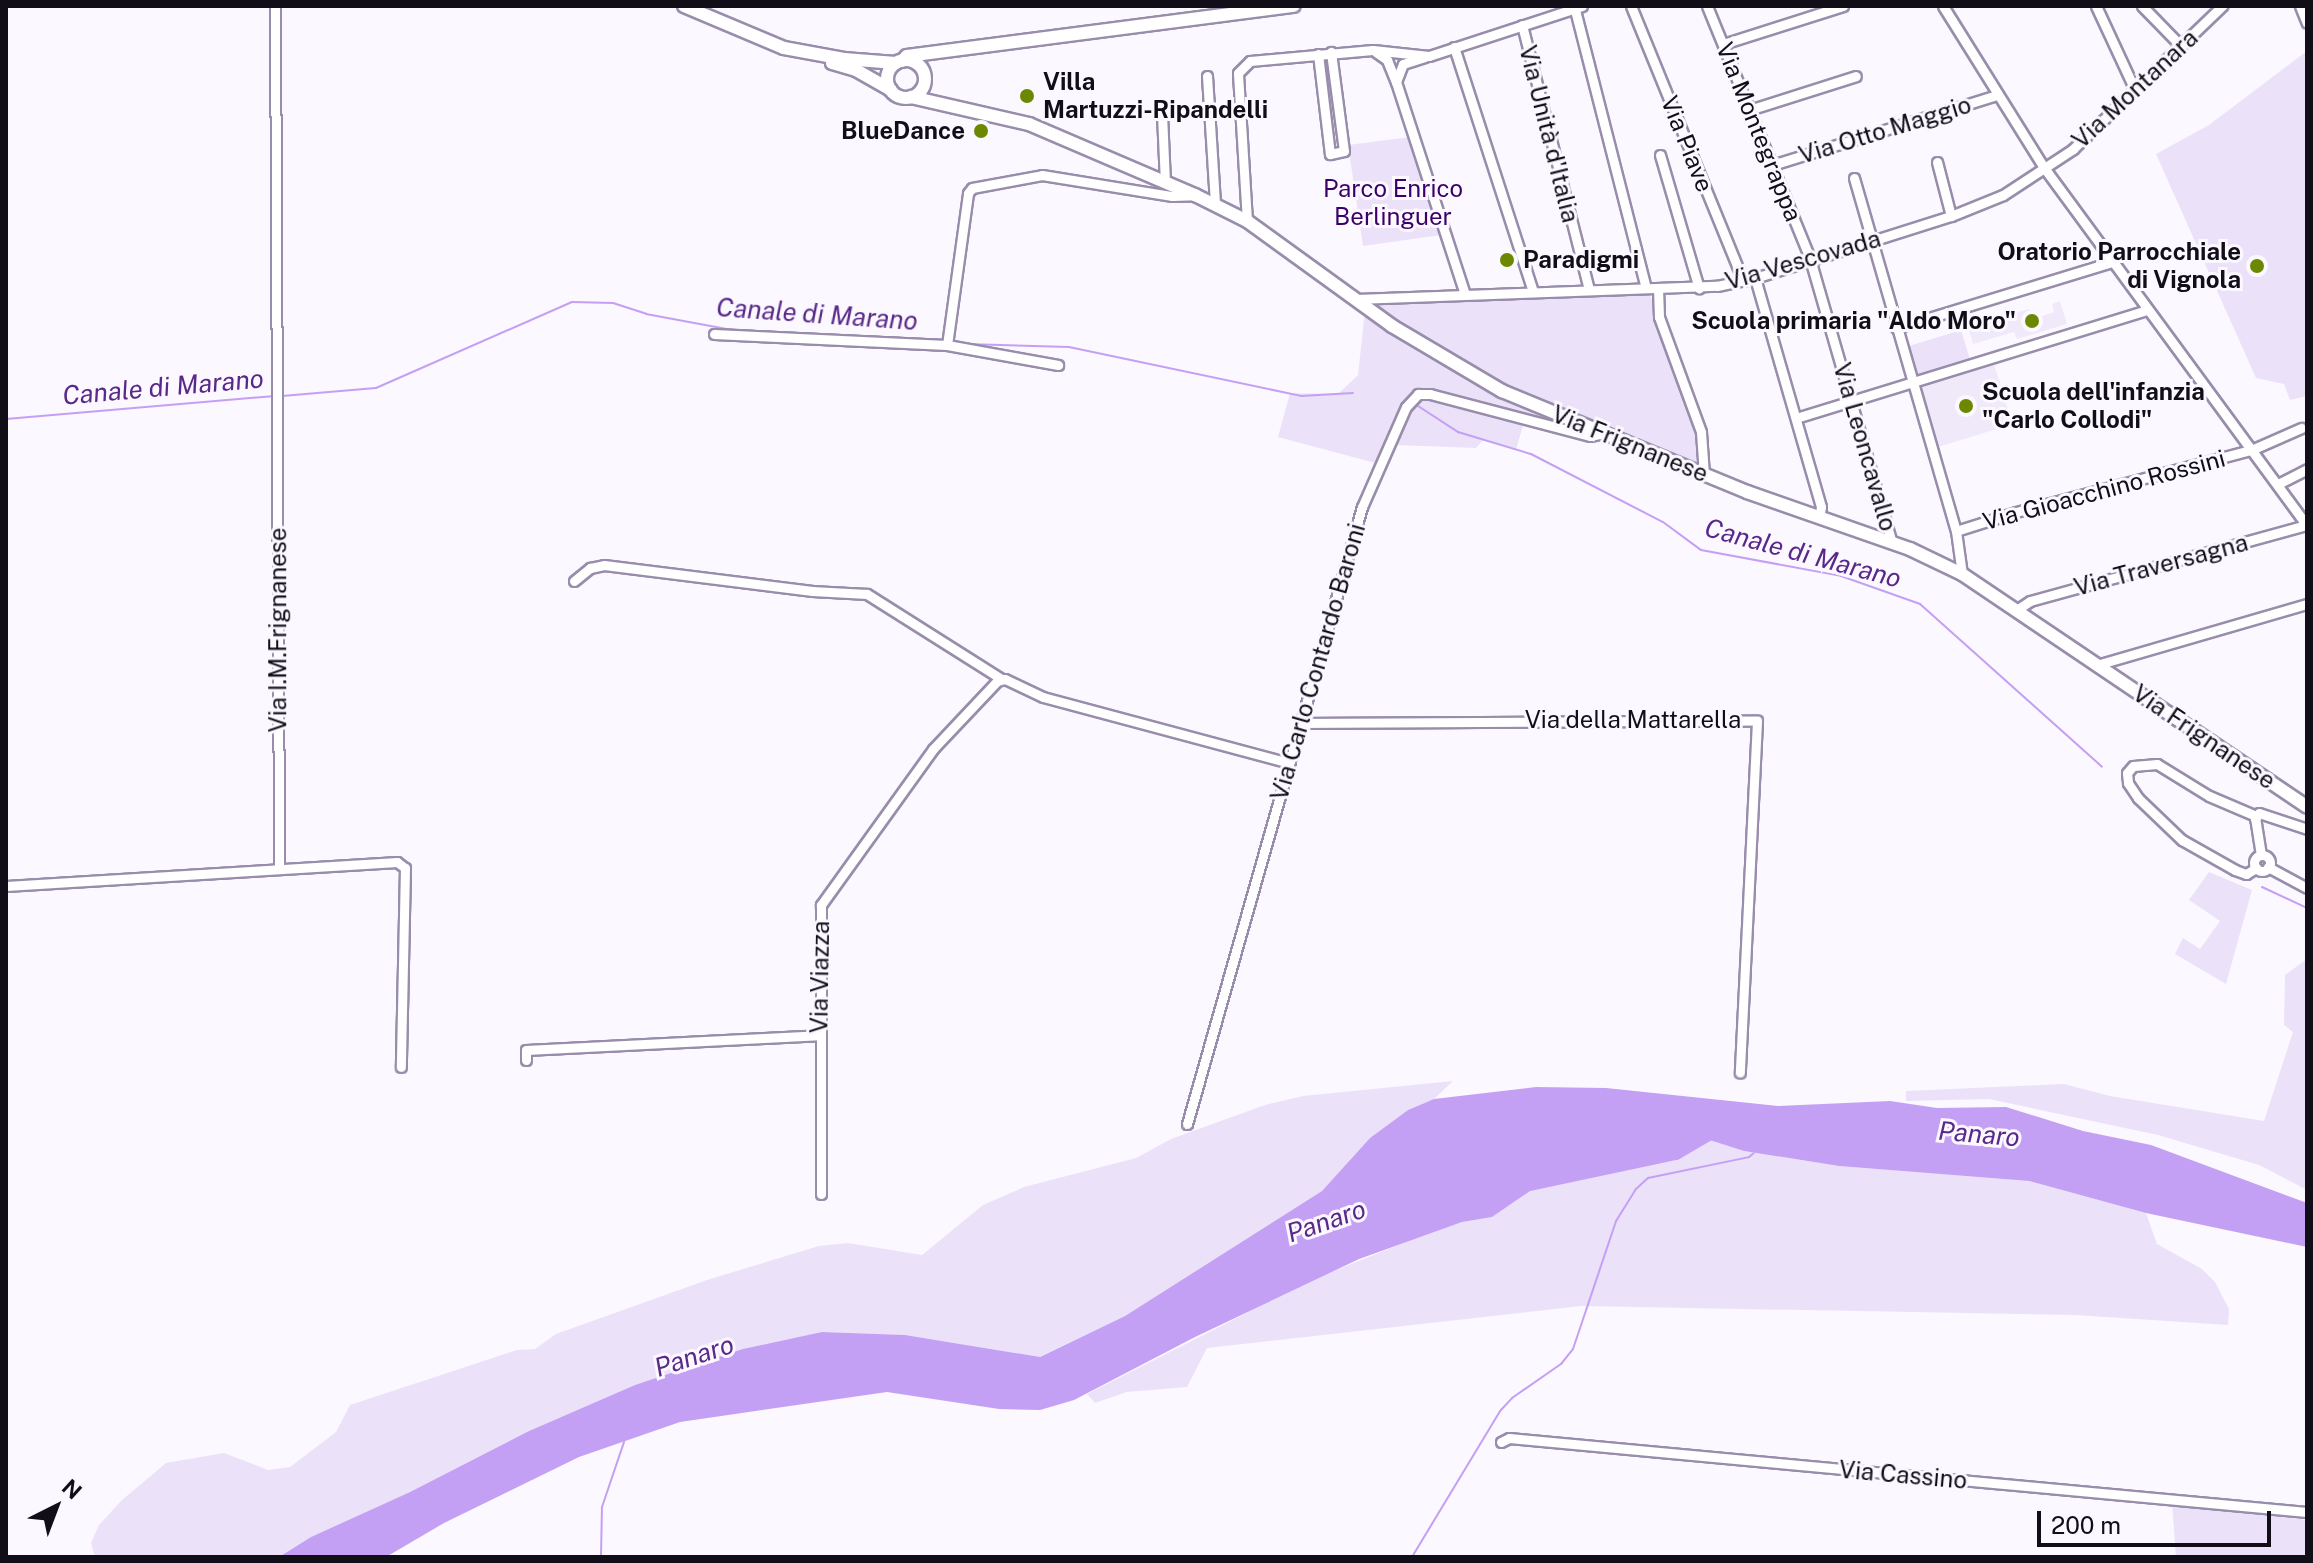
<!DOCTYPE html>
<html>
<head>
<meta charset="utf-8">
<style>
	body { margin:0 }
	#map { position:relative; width:2313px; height:1563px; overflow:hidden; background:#fbf8ff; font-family:"Public Sans",sans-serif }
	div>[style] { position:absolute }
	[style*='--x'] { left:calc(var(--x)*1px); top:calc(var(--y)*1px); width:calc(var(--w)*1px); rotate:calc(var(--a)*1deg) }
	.built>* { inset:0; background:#f0e9f9; transform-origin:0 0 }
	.green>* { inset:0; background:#ebe2fa; transform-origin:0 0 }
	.water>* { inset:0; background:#c4a0f4 }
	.stream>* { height:2px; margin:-1px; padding:0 1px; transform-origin:1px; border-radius:1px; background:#c4a0f4 }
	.river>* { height:14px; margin:-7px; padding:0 7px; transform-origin:7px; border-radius:7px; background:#c4a0f4 }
	.roads { filter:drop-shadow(2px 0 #988dab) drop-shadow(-2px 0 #988dab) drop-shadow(0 2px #988dab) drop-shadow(0 -2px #988dab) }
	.street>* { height:9px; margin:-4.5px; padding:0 4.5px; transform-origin:4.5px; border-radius:4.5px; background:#fff }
	.street>.ring { margin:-4.5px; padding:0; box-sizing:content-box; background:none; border:9px solid #fff; border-radius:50% }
	.secondary>* { height:12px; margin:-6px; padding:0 6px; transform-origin:6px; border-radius:6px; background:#fff }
	.secondary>.ring { margin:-6px; padding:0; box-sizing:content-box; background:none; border:12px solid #fff; border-radius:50% }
	.dots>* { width:22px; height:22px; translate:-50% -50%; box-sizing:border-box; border:4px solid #fbf8ff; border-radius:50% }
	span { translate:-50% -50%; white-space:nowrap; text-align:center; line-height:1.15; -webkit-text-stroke:6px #fbf8ff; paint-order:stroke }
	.poi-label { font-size:24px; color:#120e18; font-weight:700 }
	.left { translate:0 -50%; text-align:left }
	.right { translate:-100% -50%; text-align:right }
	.street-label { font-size:24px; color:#120e18 }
	.park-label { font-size:24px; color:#3b0066 }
	.water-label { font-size:26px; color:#592989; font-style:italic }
	.frame { position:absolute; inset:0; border:8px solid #120e18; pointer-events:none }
	.north { position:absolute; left:16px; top:1467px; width:80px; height:80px; -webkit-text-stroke:6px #fbf8ff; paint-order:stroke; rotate:42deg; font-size:22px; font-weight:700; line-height:32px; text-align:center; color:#120e18 }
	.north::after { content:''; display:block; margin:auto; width:28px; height:36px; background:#120e18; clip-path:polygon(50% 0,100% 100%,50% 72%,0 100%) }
	.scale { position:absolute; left:2037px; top:1511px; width:234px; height:36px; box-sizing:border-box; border:4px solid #120e18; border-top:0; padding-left:10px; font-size:24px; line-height:28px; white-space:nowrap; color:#120e18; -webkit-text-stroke:6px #fbf8ff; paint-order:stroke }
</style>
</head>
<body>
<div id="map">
	<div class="built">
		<i style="clip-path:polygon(2060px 301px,2067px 324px,2017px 339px,2014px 332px,1973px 344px,1969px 330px,1991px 324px,1992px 328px,1999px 326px,1997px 318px,2029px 309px,2033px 319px,2054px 312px,2052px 304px)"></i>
		<i style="left:1994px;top:364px;width:63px;height:79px;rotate:73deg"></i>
	</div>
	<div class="green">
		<i style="clip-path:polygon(2307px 51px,2307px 396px,2290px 400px,2284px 384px,2256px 378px,2156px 154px,2209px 125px)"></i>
		<i style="clip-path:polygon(1410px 137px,1441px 235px,1363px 246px,1348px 145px)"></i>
		<i style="clip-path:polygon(1646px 284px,1702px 429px,1708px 456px,1706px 474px,1671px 469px,1586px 437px,1524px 422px,1516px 450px,1483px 440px,1476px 448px,1396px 445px,1383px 465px,1278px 437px,1290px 393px,1338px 394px,1358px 375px,1367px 292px)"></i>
		<i style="left:1961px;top:330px;width:31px;height:57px;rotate:73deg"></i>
		<i style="clip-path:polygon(2209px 872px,2252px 890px,2226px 984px,2175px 954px,2183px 938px,2200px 949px,2220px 921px,2189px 900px)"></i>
		<i style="clip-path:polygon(2307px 959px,2307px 1190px,2259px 1165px,2158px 1135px,1989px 1099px,1906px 1101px,1906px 1091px,2064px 1084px,2110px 1096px,2264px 1121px,2293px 1032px,2284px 1025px,2285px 975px)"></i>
		<i style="clip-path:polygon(1453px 1081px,1434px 1099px,1408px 1110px,1370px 1138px,1322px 1191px,1125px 1316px,1039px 1357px,905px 1335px,822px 1332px,635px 1385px,529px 1431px,410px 1492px,311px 1537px,279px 1557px,95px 1557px,91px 1543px,99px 1525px,122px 1500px,166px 1463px,224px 1453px,268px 1470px,290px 1467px,336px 1432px,350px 1405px,517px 1350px,535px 1349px,556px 1334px,707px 1280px,819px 1246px,848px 1243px,922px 1255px,983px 1205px,1024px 1187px,1136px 1158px,1171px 1139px,1265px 1105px,1303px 1096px)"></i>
		<i style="clip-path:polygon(1700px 1137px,1744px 1151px,1839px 1166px,2029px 1181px,2146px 1213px,2157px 1244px,2202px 1269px,2215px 1282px,2229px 1309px,2228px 1325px,2075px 1315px,1581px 1306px,1207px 1348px,1187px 1387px,1127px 1392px,1095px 1403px,1087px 1394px,1314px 1279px,1416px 1238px,1462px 1222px,1492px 1217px,1555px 1174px,1676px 1153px)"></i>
		<i style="clip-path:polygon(2172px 1502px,2307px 1520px,2307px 1557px,2176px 1557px)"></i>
	</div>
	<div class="water">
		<i style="clip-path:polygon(1536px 1087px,1606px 1088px,1778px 1106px,1890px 1101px,1937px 1108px,2006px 1107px,2083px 1131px,2151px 1145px,2307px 1203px,2307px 1247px,2146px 1213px,2029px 1181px,1839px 1166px,1744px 1151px,1700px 1137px,1676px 1153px,1555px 1174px,1492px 1217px,1462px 1222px,1359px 1259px,1195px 1337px,1074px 1400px,1040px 1410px,999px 1409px,887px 1392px,680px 1422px,579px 1457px,444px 1523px,386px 1557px,279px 1557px,311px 1537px,410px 1492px,529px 1431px,635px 1385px,743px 1349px,822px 1332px,905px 1335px,1040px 1357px,1125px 1316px,1322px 1191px,1370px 1138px,1408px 1110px,1434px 1099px)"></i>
	</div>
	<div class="stream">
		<i style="--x:964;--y:344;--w:105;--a:1.6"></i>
		<i style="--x:1069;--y:347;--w:237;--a:11.9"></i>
		<i style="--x:1301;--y:396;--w:52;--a:-3.3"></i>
		<i style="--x:282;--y:396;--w:94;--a:-4.9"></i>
		<i style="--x:376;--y:388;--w:214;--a:-23.7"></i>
		<i style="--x:572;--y:302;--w:41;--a:1.4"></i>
		<i style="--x:613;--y:303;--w:35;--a:18"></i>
		<i style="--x:646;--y:314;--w:82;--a:10.5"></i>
		<i style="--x:727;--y:329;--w:47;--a:3.7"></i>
		<i style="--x:1418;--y:406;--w:48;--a:33"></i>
		<i style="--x:1458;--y:432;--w:76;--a:16.8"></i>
		<i style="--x:1531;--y:454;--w:148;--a:27.3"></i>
		<i style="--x:1663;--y:522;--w:47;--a:36.4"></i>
		<i style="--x:1701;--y:550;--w:142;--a:10.5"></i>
		<i style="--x:1841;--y:576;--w:84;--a:19.5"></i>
		<i style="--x:1920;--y:604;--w:244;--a:41.8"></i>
		<i style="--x:6;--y:419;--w:267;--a:-4.9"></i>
		<i style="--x:2262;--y:887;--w:50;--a:25"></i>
		<i style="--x:601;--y:1557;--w:50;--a:-88.9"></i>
		<i style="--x:602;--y:1507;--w:69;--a:-71.3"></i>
		<i style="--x:1412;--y:1557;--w:170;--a:-58.9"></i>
		<i style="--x:1500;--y:1411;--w:18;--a:-47"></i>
		<i style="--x:1512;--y:1398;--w:60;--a:-34.8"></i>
		<i style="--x:1561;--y:1364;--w:19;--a:-51"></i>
		<i style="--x:1573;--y:1349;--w:135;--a:-71.4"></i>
		<i style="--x:1616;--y:1221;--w:36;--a:-58"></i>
		<i style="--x:1635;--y:1190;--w:18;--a:-43"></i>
		<i style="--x:1648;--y:1178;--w:103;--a:-11.7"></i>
		<i style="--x:1749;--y:1157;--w:6;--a:-39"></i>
	</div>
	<div class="river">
		<i style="--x:1530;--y:1184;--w:149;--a:-12"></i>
		<i style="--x:1676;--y:1153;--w:45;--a:-30.5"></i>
	</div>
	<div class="roads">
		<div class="street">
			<i style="--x:275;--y:6;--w:861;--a:89.73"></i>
			<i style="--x:1574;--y:6;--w:291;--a:75.7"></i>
			<i style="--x:1631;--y:6;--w:297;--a:67.8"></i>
			<i style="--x:1707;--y:6;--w:273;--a:67.8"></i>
			<i style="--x:1810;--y:259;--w:296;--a:73.9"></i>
			<i style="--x:1943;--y:6;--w:192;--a:58"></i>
			<i style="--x:2045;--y:169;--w:443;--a:53.7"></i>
			<i style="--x:2096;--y:6;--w:93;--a:65.1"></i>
			<i style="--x:2142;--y:6;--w:56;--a:45.7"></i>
			<i style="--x:2300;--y:6;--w:18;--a:68"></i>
			<i style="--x:1522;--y:25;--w:272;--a:75.8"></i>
			<i style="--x:1723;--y:44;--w:126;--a:-17.6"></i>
			<i style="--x:1454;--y:47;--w:257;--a:72.1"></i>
			<i style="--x:1376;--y:52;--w:14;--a:36"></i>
			<i style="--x:1387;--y:60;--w:24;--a:68"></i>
			<i style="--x:1396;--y:82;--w:223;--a:72"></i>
			<i style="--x:1318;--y:54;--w:101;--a:83.2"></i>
			<i style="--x:1330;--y:154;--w:14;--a:-12"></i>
			<i style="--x:1344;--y:151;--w:100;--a:-97.5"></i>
			<i style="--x:1207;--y:76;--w:128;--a:86.4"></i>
			<i style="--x:1396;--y:82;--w:19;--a:-69"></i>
			<i style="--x:1403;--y:64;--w:23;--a:-18"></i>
			<i style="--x:1749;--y:110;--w:112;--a:-17.6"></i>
			<i style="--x:1162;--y:114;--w:69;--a:87.5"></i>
			<i style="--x:1660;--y:155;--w:139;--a:73.7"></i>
			<i style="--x:1937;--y:162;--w:56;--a:75.5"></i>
			<i style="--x:1772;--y:165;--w:236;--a:-17.3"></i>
			<i style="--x:1854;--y:178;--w:367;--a:73.9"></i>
			<i style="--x:1956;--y:531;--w:43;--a:82.1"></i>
			<i style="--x:1247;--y:221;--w:148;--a:-93.5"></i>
			<i style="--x:1238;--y:73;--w:17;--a:-45"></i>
			<i style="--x:1250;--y:61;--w:123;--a:-5.1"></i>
			<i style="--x:1373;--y:50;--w:56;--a:6.1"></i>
			<i style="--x:1429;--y:56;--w:161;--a:-18.1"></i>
			<i style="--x:1755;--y:278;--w:238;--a:73.9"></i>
			<i style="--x:1821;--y:507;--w:10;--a:101"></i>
			<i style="--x:1658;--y:288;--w:29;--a:88"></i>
			<i style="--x:1659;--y:317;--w:122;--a:69.9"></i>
			<i style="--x:1701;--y:432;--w:43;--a:86"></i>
			<i style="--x:1356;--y:299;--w:361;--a:-2.1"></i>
			<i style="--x:1717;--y:286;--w:39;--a:-12"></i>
			<i style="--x:1755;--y:278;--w:206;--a:-17.6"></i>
			<i style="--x:1951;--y:216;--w:56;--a:-22"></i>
			<i style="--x:2003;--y:195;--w:84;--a:-33.3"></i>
			<i style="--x:2073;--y:149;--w:207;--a:-43.8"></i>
			<i style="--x:1896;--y:328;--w:226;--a:-17"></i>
			<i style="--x:714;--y:334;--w:233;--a:2.7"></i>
			<i style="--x:947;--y:345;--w:113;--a:10.2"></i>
			<i style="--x:947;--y:345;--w:153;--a:-82.1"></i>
			<i style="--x:968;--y:193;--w:6;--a:-51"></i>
			<i style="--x:972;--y:188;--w:71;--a:-10.5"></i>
			<i style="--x:1042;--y:175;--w:132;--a:9.2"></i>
			<i style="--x:1172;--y:196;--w:23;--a:-2"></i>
			<i style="--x:1796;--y:418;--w:368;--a:-17.1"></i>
			<i style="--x:2278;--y:484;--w:33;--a:-27"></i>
			<i style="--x:1956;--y:531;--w:63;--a:-17.6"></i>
			<i style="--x:2016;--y:512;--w:243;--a:-14.8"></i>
			<i style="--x:2251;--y:450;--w:55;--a:-23.7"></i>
			<i style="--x:574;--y:581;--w:21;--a:-39"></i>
			<i style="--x:590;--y:568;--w:14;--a:-12"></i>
			<i style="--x:604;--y:565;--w:210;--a:7.1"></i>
			<i style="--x:812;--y:591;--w:55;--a:3.1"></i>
			<i style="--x:867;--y:594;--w:157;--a:32.3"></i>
			<i style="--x:2018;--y:609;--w:14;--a:-34"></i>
			<i style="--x:2030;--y:601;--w:286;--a:-15.4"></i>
			<i style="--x:2100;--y:664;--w:216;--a:-16.2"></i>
			<i style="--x:1300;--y:723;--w:457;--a:-0.3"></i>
			<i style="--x:1757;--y:721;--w:352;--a:92.8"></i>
			<i style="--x:2256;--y:816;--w:51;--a:-156.9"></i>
			<i style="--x:2209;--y:796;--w:61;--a:-148.4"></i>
			<i style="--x:2157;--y:764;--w:24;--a:175"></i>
			<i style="--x:2133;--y:766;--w:9;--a:131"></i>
			<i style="--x:2127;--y:773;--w:10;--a:84"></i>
			<i style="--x:2128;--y:783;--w:18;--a:56"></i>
			<i style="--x:2138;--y:798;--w:61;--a:43.7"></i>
			<i style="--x:2182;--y:840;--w:61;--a:29.5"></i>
			<i style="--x:2235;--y:870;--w:12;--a:20"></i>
			<i style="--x:2246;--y:874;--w:12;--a:-31"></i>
			<i style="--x:2261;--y:855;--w:36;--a:-99"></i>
			<i style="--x:2255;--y:819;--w:7;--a:-56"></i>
			<i style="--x:2259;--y:813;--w:51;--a:18.4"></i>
			<i class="ring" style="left:2254px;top:855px;width:7px;height:7px"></i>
			<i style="--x:2268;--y:867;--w:44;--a:28.3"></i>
			<i style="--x:6;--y:886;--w:392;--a:-3.5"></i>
			<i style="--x:397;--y:862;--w:10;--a:37"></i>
			<i style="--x:405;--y:868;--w:199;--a:91.2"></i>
			<i style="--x:526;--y:1060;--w:10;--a:-90"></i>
			<i style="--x:526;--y:1050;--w:293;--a:-2.9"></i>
			<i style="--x:1187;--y:1124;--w:641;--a:-74.17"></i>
			<i style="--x:1362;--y:507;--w:109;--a:-66.3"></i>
			<i style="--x:1406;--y:407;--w:18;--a:-47"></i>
			<i style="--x:1418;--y:394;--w:12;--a:0"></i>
			<i style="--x:1430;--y:394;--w:165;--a:14.7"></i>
			<i style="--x:1590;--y:436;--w:14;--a:-12"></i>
			<i style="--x:821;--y:1194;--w:289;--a:-90"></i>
			<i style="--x:821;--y:905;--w:192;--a:-54.3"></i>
			<i style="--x:933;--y:749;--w:93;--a:-46.7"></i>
			<i style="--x:997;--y:681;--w:8;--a:-14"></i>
			<i style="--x:1005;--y:679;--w:42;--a:25.3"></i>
			<i style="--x:1043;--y:697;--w:255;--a:15"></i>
			<i style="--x:1501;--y:1442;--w:9;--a:-27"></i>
			<i style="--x:1509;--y:1438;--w:801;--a:5.3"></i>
		</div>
		<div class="secondary">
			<i style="--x:684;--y:6;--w:108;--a:22.8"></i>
			<i style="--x:784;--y:48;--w:61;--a:10.4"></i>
			<i style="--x:844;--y:59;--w:52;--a:4.4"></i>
			<i class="ring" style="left:887px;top:60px;width:26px;height:26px"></i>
			<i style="--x:902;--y:61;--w:7;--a:-45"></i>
			<i style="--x:907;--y:56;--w:390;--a:-7.4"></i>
			<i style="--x:832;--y:63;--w:25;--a:16"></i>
			<i style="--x:856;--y:70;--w:40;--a:29.7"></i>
			<i style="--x:911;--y:97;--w:121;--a:12.9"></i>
			<i style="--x:1029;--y:124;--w:181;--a:23.2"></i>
			<i style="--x:1195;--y:195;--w:58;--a:26.6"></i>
			<i style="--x:1247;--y:221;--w:179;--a:35.9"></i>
			<i style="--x:1392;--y:326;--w:128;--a:30.6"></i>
			<i style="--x:1502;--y:391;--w:265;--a:22.4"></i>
			<i style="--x:1747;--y:492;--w:173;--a:19.3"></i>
			<i style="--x:1910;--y:549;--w:58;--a:25.7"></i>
			<i style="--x:1962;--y:574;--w:416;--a:34"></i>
		</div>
	</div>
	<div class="dots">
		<i style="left:1027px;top:96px;background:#6c8800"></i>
		<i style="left:981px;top:131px;background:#6c8800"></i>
		<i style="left:1507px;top:260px;background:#6c8800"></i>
		<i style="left:2257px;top:266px;background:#6c8800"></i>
		<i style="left:2032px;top:321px;background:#6c8800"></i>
		<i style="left:1966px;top:406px;background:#6c8800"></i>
	</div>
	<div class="poi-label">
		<span class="left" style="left:1043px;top:96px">Villa<br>Martuzzi-Ripandelli</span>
		<span class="right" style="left:965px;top:131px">BlueDance</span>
		<span class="right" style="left:2241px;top:266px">Oratorio Parrocchiale<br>di Vignola</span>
		<span class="left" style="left:1523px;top:260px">Paradigmi</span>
		<span class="right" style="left:2016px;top:321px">Scuola primaria "Aldo Moro"</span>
		<span class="left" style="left:1982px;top:406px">Scuola dell'infanzia<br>"Carlo Collodi"</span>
	</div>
	<div class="street-label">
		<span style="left:2135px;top:89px;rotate:-43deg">Via Montanara</span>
		<span style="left:1885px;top:130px;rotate:-17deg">Via Otto Maggio</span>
		<span style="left:1759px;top:132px;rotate:68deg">Via Montegrappa</span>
		<span style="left:1549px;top:134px;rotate:76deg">Via Unità d'Italia</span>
		<span style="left:1687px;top:144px;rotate:68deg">Via Piave</span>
		<span style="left:1803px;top:260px;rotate:-16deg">Via Vescovada</span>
		<span style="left:1630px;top:444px;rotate:22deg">Via Frignanese</span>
		<span style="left:1865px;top:447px;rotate:74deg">Via Leoncavallo</span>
		<span style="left:2104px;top:490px;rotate:-15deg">Via Gioacchino Rossini</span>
		<span style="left:2161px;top:565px;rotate:-15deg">Via Traversagna</span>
		<span style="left:278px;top:630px;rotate:-90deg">Via I.M.Frignanese</span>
		<span style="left:1318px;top:662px;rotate:-74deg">Via Carlo Contardo Baroni</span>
		<span style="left:1633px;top:720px">Via della Mattarella</span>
		<span style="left:2204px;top:737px;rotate:34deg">Via Frignanese</span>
		<span style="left:820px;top:977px;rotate:-89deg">Via Viazza</span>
		<span style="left:1903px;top:1475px;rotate:5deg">Via Cassino</span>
	</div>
	<div class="park-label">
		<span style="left:1393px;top:203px">Parco Enrico<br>Berlinguer</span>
	</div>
	<div class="water-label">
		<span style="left:817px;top:314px;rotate:4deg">Canale di Marano</span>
		<span style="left:163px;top:387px;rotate:-5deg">Canale di Marano</span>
		<span style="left:1803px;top:553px;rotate:15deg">Canale di Marano</span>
		<span style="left:1979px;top:1134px;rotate:5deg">Panaro</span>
		<span style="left:1326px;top:1221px;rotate:-19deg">Panaro</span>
		<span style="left:694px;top:1356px;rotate:-18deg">Panaro</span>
	</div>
	<div class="frame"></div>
	<div class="north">N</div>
	<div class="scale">200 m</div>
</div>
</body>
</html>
